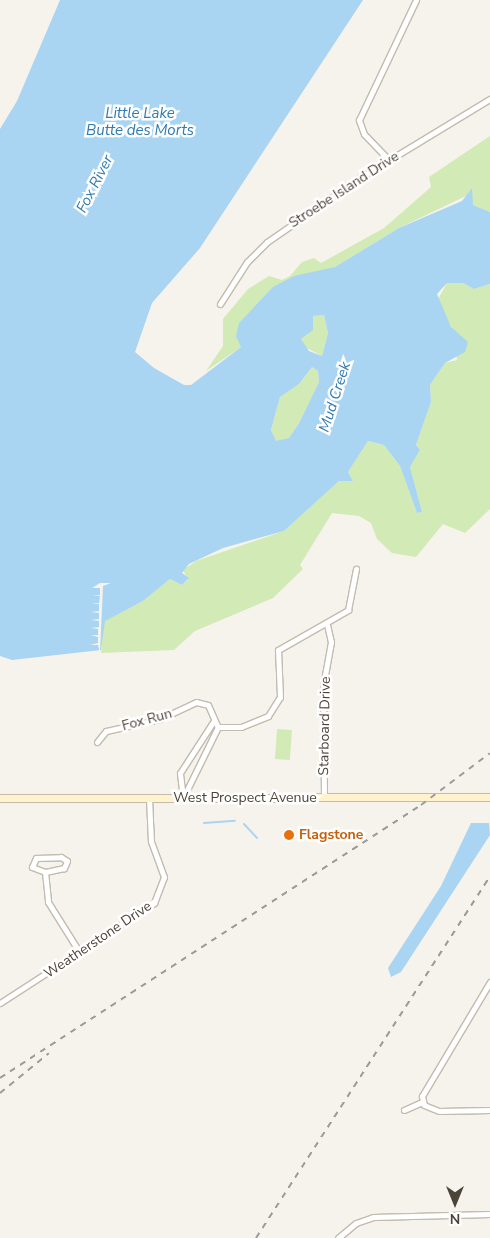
<!DOCTYPE html>
<html>
<head>
<meta charset="utf-8">
<style>
	body { margin:0 }
	#map { position:relative; width:490px; height:1238px; overflow:hidden; background:#f6f3ec; font-family:"Nunito Sans",sans-serif }
	div>[style] { position:absolute }
	[style*='--x'] { left:calc(var(--x)*1px); top:calc(var(--y)*1px); width:calc(var(--w)*1px); rotate:calc(var(--a)*1deg) }
	.green>* { inset:0; background:#d2eab5; transform-origin:0 0 }
	.water>* { inset:0; background:#a9d4f2 }
	.pier>* { inset:0; background:#f6f3ec }
	.stream>* { height:2px; margin:-1px; padding:0 1px; transform-origin:1px; border-radius:1px; background:#a9d4f2 }
	.roads { filter:drop-shadow(1px 0 #c2bbae) drop-shadow(-1px 0 #c2bbae) drop-shadow(0 1px #c2bbae) drop-shadow(0 -1px #c2bbae) }
	.minor>* { height:5px; margin:-2.5px; padding:0 2.5px; transform-origin:2.5px; border-radius:2.5px; background:#fff }
	.secondary>* { height:7px; margin:-3.5px; padding:0 3.5px; transform-origin:3.5px; border-radius:3.5px; background:#fff3cd }
	.rail>* { height:2px; margin-top:-1px; transform-origin:0; background:repeating-linear-gradient(90deg,#9a9a9a 0 6px,transparent 0 12px) }
	.dots>* { width:14px; height:14px; translate:-50% -50%; box-sizing:border-box; border:2px solid #fff; border-radius:50% }
	span { translate:-50% -50%; white-space:nowrap; text-align:center; line-height:1.15; -webkit-text-stroke:5px #fff; paint-order:stroke }
	.street-label { font-size:14px; color:#4b4439 }
	.food-label { font-size:14px; color:#c56008; font-weight:700 }
	.left { translate:0 -50%; text-align:left }
	.water-label { font-size:15px; color:#2e7ab2; font-style:italic }
	.north { position:absolute; left:430px; top:1178px; width:50px; height:50px; -webkit-text-stroke:4px #fff; paint-order:stroke; rotate:180deg; font-size:14px; font-weight:700; line-height:20px; text-align:center; color:#4b4439 }
	.north::after { content:''; display:block; margin:auto; width:18px; height:22px; background:#4b4439; clip-path:polygon(50% 0,100% 100%,50% 72%,0 100%) }
</style>
</head>
<body>
<div id="map">
	<div class="green">
		<i style="clip-path:polygon(490px 136px,490px 212px,473px 205px,470px 194px,399px 228px,335px 267px,274px 287px,239px 323px,241px 347px,206px 371px,223px 346px,223px 319px,248px 289px,269px 276px,282px 280px,290px 276px,302px 262px,314px 258px,321px 263px,384px 228px,431px 187px,429px 177px)"></i>
		<i style="clip-path:polygon(447px 283px,463px 283px,474px 289px,490px 284px,490px 509px,465px 533px,443px 524px,416px 557px,392px 553px,377px 539px,371px 523px,359px 516px,332px 513px,300px 565px,303px 569px,273px 598px,195px 631px,174px 650px,101px 653px,104px 621px,143px 601px,170px 579px,182px 585px,188px 580px,183px 570px,196px 561px,284px 531px,339px 481px,353px 481px,348px 472px,368px 441px,384px 445px,400px 466px,417px 513px,422px 512px,410px 467px,420px 450px,416px 445px,431px 402px,430px 385px,445px 363px,457px 360px,451px 327px,437px 301px)"></i>
		<i style="clip-path:polygon(324px 315px,328px 333px,322px 356px,303px 346px,301px 339px,308px 334px,313px 316px)"></i>
		<i style="clip-path:polygon(312px 367px,318px 371px,319px 382px,299px 423px,289px 438px,276px 442px,271px 430px,280px 397px,299px 384px)"></i>
		<i style="left:277px;top:729px;width:15px;height:30px;rotate:4deg"></i>
	</div>
	<div class="water">
		<i style="clip-path:polygon(evenodd,60px 0,363px 0,200px 248px,152px 303px,135px 352px,154px 368px,184px 385px,191px 385px,241px 347px,236px 336px,239px 323px,273px 287px,294px 276px,335px 267px,399px 228px,462px 201px,472px 188px,473px 205px,490px 212px,490px 284px,474px 289px,463px 283px,447px 283px,437px 294px,451px 327px,468px 342px,465px 352px,445px 363px,430px 385px,431px 402px,416px 445px,420px 450px,410px 467px,422px 512px,417px 513px,400px 466px,384px 445px,368px 441px,348px 472px,353px 481px,339px 481px,284px 531px,223px 548px,189px 564px,182px 573px,189px 578px,182px 585px,170px 579px,143px 601px,105px 621px,101px 650px,12px 660px,0 656px,0 129px,17px 101px,60px 0,324px 315px,328px 333px,322px 356px,309px 351px,301px 339px,313px 330px,313px 316px,324px 315px,60px 0,312px 367px,318px 371px,319px 382px,299px 423px,289px 438px,276px 441px,271px 430px,280px 397px,299px 384px,312px 367px)"></i>
		<i style="clip-path:polygon(471px 823px,489px 823px,490px 835px,401px 972px,391px 977px,388px 968px,441px 886px)"></i>
	</div>
	<div class="pier">
		<i style="clip-path:polygon(100px 583px,111px 583px,103px 586px,100px 653px,98px 645px,90px 645px,98px 643px,98px 637px,91px 635px,98px 635px,98px 629px,91px 628px,99px 627px,99px 621px,91px 620px,99px 619px,99px 613px,91px 612px,99px 611px,99px 604px,91px 603px,99px 603px,100px 596px,92px 596px,100px 595px,100px 588px,92px 588px)"></i>
	</div>
	<div class="stream">
		<i style="--x:204;--y:823;--w:31;--a:-4"></i>
		<i style="--x:244;--y:824;--w:19;--a:47"></i>
	</div>
	<div class="roads">
		<div class="minor">
			<i style="--x:389;--y:160;--w:36;--a:-134"></i>
			<i style="--x:364;--y:134;--w:15;--a:-110"></i>
			<i style="--x:359;--y:120;--w:133;--a:-64.6"></i>
			<i style="--x:220;--y:304;--w:50;--a:-57.3"></i>
			<i style="--x:247;--y:262;--w:28;--a:-45"></i>
			<i style="--x:267;--y:242;--w:114;--a:-34.7"></i>
			<i style="--x:361;--y:177;--w:151;--a:-31.2"></i>
			<i style="--x:97;--y:742;--w:14;--a:-51"></i>
			<i style="--x:106;--y:731;--w:55;--a:-12.5"></i>
			<i style="--x:160;--y:719;--w:40;--a:-25"></i>
			<i style="--x:196;--y:702;--w:12;--a:14"></i>
			<i style="--x:208;--y:705;--w:24;--a:66"></i>
			<i style="--x:218;--y:727;--w:23;--a:0"></i>
			<i style="--x:241;--y:727;--w:29;--a:-22"></i>
			<i style="--x:268;--y:716;--w:22;--a:-58"></i>
			<i style="--x:280;--y:697;--w:47;--a:-92.4"></i>
			<i style="--x:278;--y:650;--w:81;--a:-29.7"></i>
			<i style="--x:348;--y:610;--w:42;--a:-79"></i>
			<i style="--x:324;--y:797;--w:111;--a:-90.5"></i>
			<i style="--x:323;--y:686;--w:45;--a:-79.7"></i>
			<i style="--x:331;--y:642;--w:17;--a:-103"></i>
			<i style="--x:183;--y:798;--w:25;--a:-97"></i>
			<i style="--x:180;--y:773;--w:61;--a:-57.1"></i>
			<i style="--x:183;--y:798;--w:79;--a:-63.8"></i>
			<i style="--x:61;--y:857;--w:7;--a:34"></i>
			<i style="--x:67;--y:861;--w:8;--a:113"></i>
			<i style="--x:64;--y:868;--w:19;--a:168"></i>
			<i style="--x:45;--y:872;--w:14;--a:-159"></i>
			<i style="--x:32;--y:867;--w:10;--a:-66"></i>
			<i style="--x:36;--y:858;--w:25;--a:-2"></i>
			<i style="--x:45;--y:872;--w:30;--a:84"></i>
			<i style="--x:48;--y:902;--w:60;--a:57.9"></i>
			<i style="--x:490;--y:982;--w:133;--a:120.8"></i>
			<i style="--x:422;--y:1096;--w:9;--a:77"></i>
			<i style="--x:424;--y:1105;--w:16;--a:22"></i>
			<i style="--x:439;--y:1111;--w:51;--a:-1.1"></i>
			<i style="--x:0;--y:1003;--w:184;--a:-33"></i>
			<i style="--x:154;--y:903;--w:28;--a:-69"></i>
			<i style="--x:164;--y:877;--w:37;--a:-110"></i>
			<i style="--x:151;--y:842;--w:44;--a:-92.6"></i>
			<i style="--x:404;--y:1110;--w:20;--a:-24"></i>
			<i style="--x:338;--y:1238;--w:23;--a:-40"></i>
			<i style="--x:356;--y:1223;--w:18;--a:-19"></i>
			<i style="--x:373;--y:1217;--w:117;--a:-1.5"></i>
		</div>
		<div class="secondary">
			<i style="--x:0;--y:798;--w:490;--a:-0.1"></i>
		</div>
	</div>
	<div class="rail">
		<i style="--x:0;--y:1078;--w:502;--a:-32.96"></i>
		<i style="--x:421;--y:805;--w:86;--a:-37"></i>
		<i style="--x:0;--y:1093;--w:63;--a:-39.2"></i>
		<i style="--x:256;--y:1238;--w:431;--a:-57.1"></i>
	</div>
	<div class="dots">
		<i style="left:289px;top:835px;background:#e8710a"></i>
	</div>
	<div class="street-label">
		<span style="left:344px;top:190px;rotate:-33deg">Stroebe Island Drive</span>
		<span style="left:147px;top:720px;rotate:-15deg">Fox Run</span>
		<span style="left:325px;top:726px;rotate:-89deg">Starboard Drive</span>
		<span style="left:245px;top:798px">West Prospect Avenue</span>
		<span style="left:98px;top:940px;rotate:-34deg">Weatherstone Drive</span>
	</div>
	<div class="food-label">
		<span class="left" style="left:299px;top:835px">Flagstone</span>
	</div>
	<div class="water-label">
		<span style="left:140px;top:122px">Little Lake<br>Butte des Morts</span>
		<span style="left:95px;top:184px;rotate:-63deg">Fox River</span>
		<span style="left:335px;top:397px;rotate:-72deg">Mud Creek</span>
	</div>
	<div class="north">N</div>
</div>
</body>
</html>
